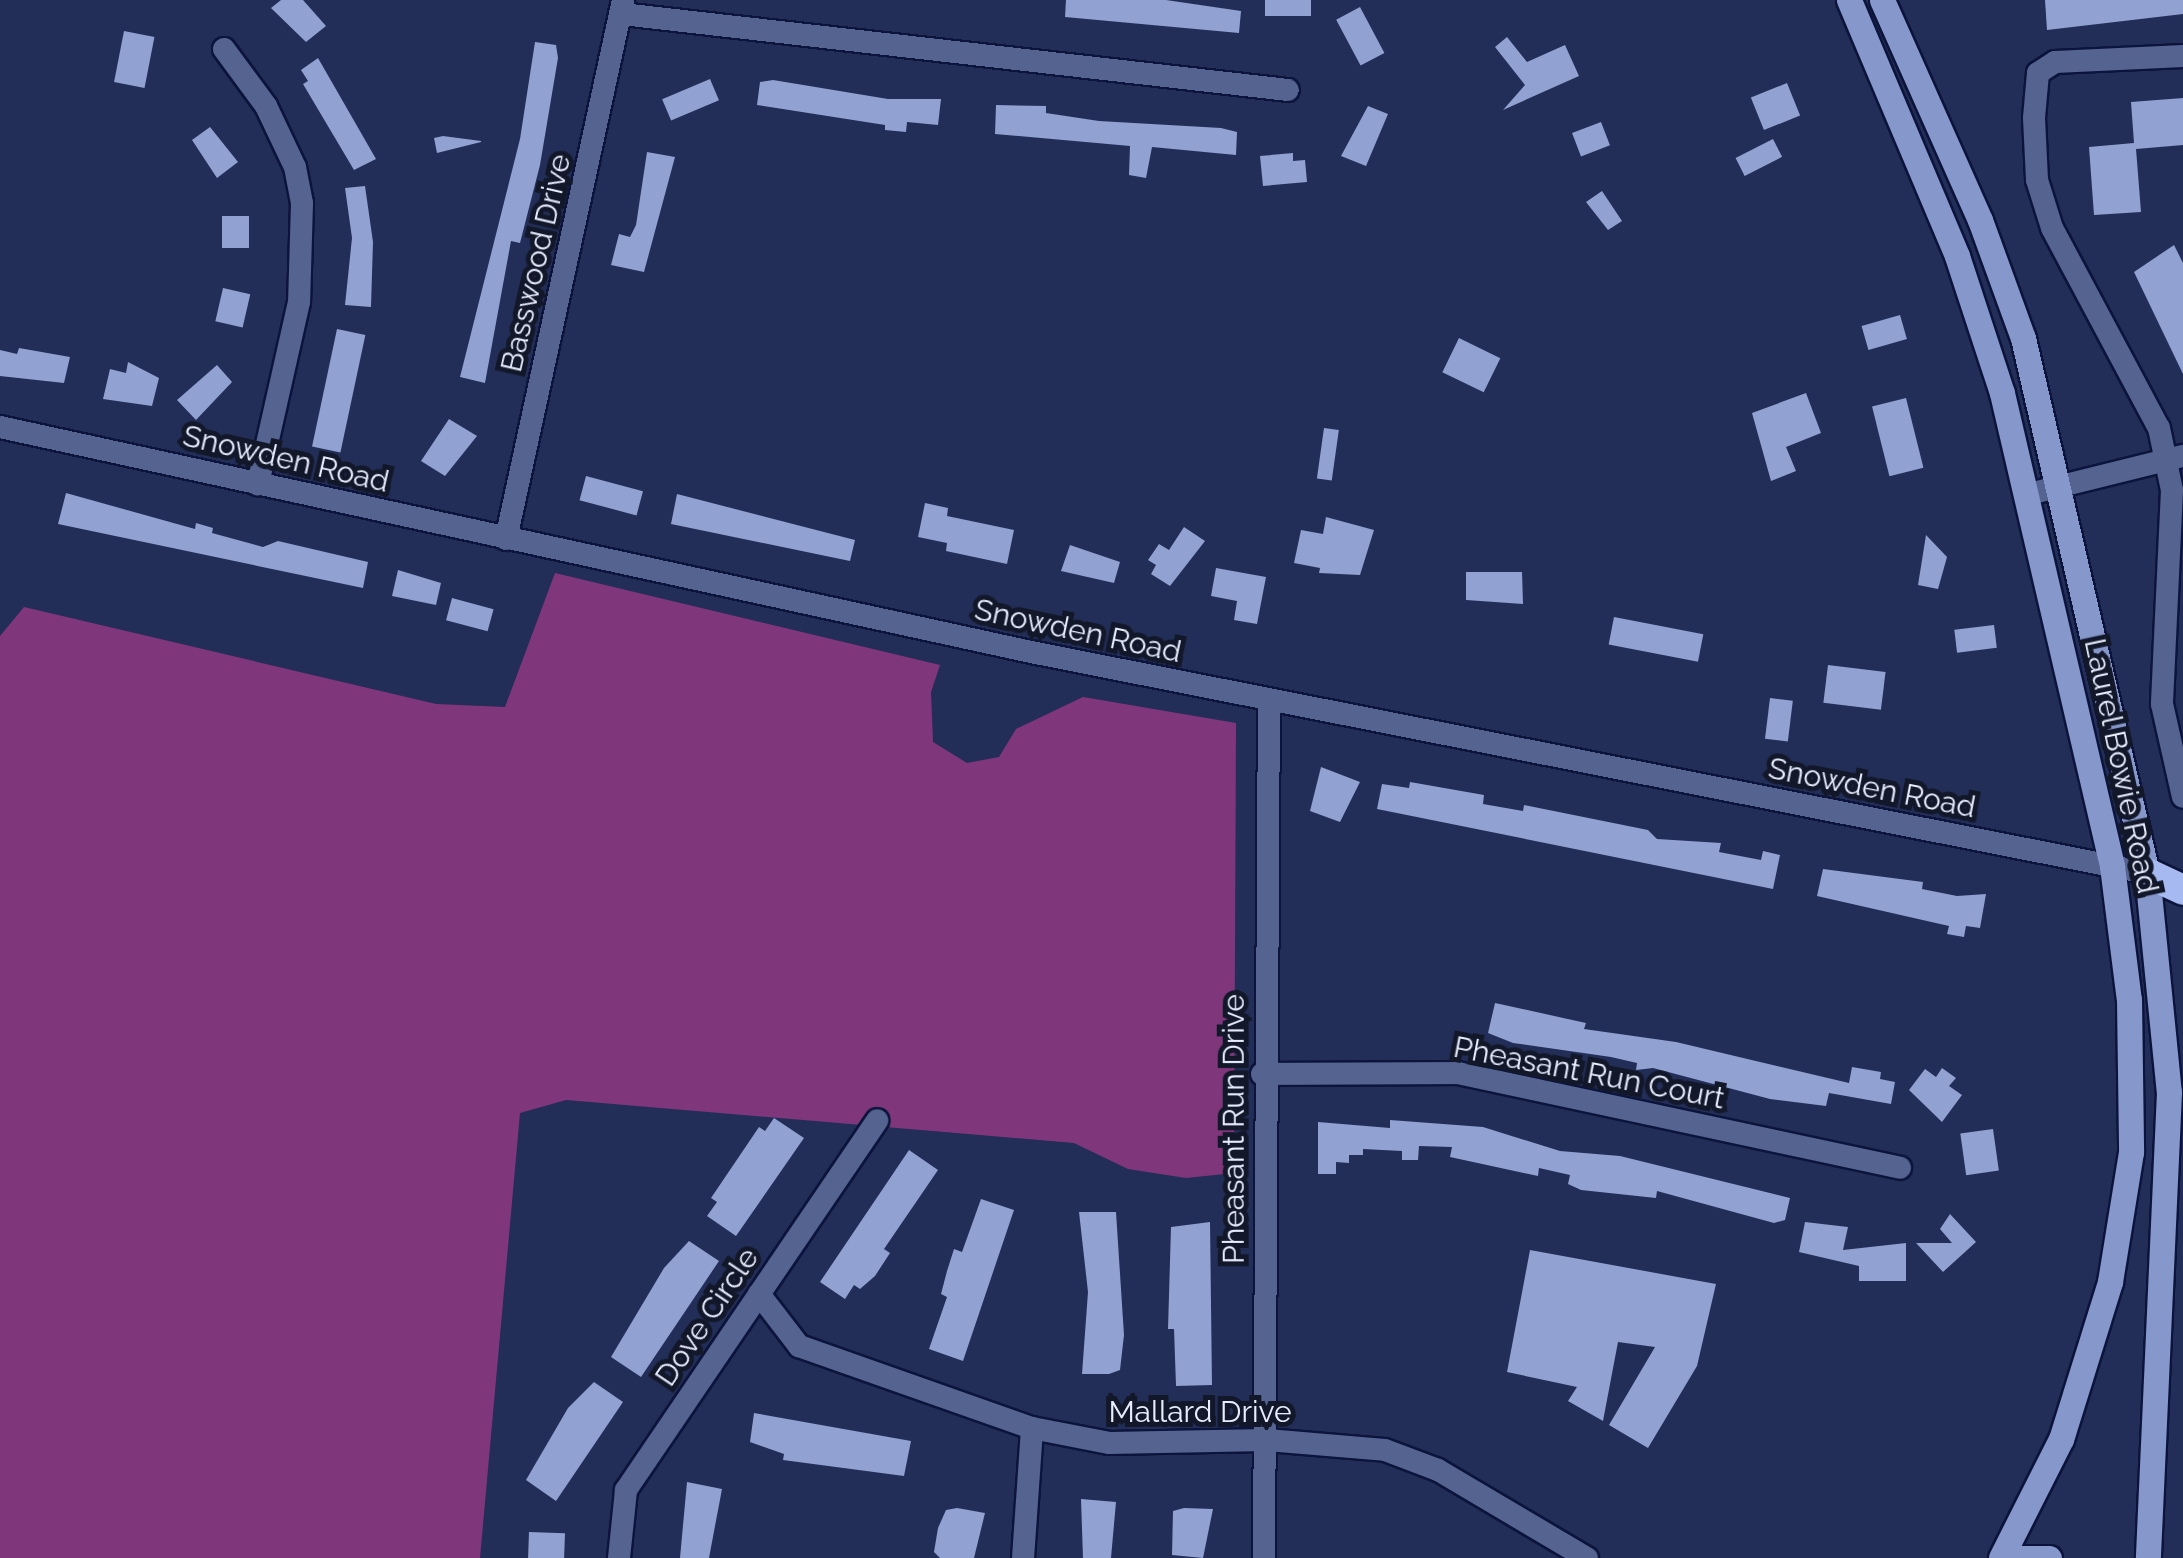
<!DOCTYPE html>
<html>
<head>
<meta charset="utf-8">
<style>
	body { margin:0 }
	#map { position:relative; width:2183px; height:1558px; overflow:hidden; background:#222e57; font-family:Raleway,sans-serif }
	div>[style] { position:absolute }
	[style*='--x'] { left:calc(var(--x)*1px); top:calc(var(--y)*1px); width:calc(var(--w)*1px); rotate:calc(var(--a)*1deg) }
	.forest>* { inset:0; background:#80367b }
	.building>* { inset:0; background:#90a1d2; transform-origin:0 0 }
	.roads { filter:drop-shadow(2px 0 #0c143b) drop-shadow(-2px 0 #0c143b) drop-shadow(0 2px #0c143b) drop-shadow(0 -2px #0c143b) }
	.street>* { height:22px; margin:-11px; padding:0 11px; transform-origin:11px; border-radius:11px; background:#556391 }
	.primary>* { height:25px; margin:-12.5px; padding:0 12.5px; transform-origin:12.5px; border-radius:12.5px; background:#8697cb }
	.highway>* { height:30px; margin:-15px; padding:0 15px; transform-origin:15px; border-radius:15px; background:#a6b9f1 }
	span { translate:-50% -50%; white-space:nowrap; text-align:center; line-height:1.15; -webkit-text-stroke:10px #12182a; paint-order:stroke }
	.street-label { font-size:30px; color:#e7edfd }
</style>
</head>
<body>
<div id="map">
	<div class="forest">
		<i style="clip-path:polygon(555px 573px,940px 665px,931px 692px,933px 742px,967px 763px,999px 757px,1016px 729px,1083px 697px,1236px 723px,1234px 1173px,1186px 1178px,1128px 1169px,1074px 1143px,566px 1100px,520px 1113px,480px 1558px,0 1558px,0 636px,24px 607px,436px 704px,505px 707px)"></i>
	</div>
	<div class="building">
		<i style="clip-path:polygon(281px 0,303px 0,326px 26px,306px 42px,271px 8px)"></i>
		<i style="clip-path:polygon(1066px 0,1166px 0,1241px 11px,1239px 33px,1065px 17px)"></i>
		<i style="left:1265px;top:0;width:46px;height:16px"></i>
		<i style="clip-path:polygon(2045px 0,2183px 0,2183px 14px,2047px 30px)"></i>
		<i style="left:1360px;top:7px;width:52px;height:27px;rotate:62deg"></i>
		<i style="left:124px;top:31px;width:31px;height:52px;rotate:11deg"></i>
		<i style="clip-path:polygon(1507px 37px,1527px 62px,1565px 45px,1579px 76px,1503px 110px,1525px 85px,1495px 47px)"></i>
		<i style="clip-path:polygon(535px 42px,556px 45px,558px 58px,540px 165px,520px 243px,511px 241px,485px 383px,460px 377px,520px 139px)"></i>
		<i style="clip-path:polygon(318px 58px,376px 159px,354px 170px,303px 84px,308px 81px,301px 70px)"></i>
		<i style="left:710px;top:79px;width:23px;height:52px;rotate:67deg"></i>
		<i style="clip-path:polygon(773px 80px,888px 99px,941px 99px,938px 125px,907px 122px,906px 132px,885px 130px,885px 125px,757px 105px,760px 82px)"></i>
		<i style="left:1787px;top:83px;width:35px;height:39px;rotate:68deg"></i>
		<i style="clip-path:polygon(2183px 98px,2183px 145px,2136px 149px,2141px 212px,2094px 215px,2089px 147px,2134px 143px,2131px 102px)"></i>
		<i style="clip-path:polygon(996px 105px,1046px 106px,1046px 113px,1099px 121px,1221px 128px,1237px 132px,1236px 155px,1152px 147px,1146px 178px,1129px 175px,1130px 146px,995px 134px)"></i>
		<i style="clip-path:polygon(1368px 106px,1388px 114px,1366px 166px,1341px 156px)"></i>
		<i style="left:1601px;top:122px;width:25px;height:31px;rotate:69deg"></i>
		<i style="clip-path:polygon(210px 127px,238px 162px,217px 178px,192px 140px)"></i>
		<i style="clip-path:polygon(443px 136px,481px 141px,481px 142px,437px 153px,434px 138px)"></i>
		<i style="left:1773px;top:139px;width:20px;height:42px;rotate:63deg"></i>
		<i style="clip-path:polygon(647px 152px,675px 157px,644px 272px,611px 265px,619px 234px,630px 237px,636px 225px)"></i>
		<i style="clip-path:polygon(1293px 153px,1293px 161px,1305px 160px,1307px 182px,1263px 186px,1260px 156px)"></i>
		<i style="clip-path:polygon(365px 186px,373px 242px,371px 307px,345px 305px,352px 238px,345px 188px)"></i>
		<i style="clip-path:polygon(1602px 191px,1622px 221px,1608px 230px,1586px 202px)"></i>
		<i style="left:222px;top:216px;width:27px;height:32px"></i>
		<i style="clip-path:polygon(2174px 245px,2183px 263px,2183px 374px,2134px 272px)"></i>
		<i style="left:223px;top:288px;width:28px;height:34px;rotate:13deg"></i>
		<i style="left:1900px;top:315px;width:25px;height:40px;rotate:74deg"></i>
		<i style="left:337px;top:329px;width:29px;height:120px;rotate:12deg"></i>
		<i style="left:1459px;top:338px;width:46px;height:38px;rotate:26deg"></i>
		<i style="clip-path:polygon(19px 348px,70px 357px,64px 383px,0 376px,0 350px,17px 354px)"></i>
		<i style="clip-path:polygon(128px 362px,159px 378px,152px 406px,103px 399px,110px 369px,126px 373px)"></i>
		<i style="clip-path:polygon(217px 365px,232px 382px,196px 420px,177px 400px)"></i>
		<i style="clip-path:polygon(1806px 393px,1821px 433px,1786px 447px,1796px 471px,1771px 481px,1752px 413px)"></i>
		<i style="left:1906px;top:398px;width:72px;height:35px;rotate:76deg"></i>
		<i style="clip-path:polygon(449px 419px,477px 436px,445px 476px,421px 461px)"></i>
		<i style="left:1324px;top:428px;width:15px;height:51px;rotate:8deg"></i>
		<i style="left:586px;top:476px;width:59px;height:25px;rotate:15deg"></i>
		<i style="clip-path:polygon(66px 493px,195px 529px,196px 523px,213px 528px,212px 533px,263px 547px,278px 541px,368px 562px,363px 588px,58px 524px)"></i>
		<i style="clip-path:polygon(677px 494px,855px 540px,850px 561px,671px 524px)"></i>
		<i style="clip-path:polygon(925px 503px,948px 508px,947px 516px,1014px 530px,1007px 564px,946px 551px,947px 543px,918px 537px)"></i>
		<i style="clip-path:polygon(1326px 517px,1374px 530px,1360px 575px,1319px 573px,1320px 568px,1294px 563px,1301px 530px,1323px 534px)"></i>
		<i style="clip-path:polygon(1184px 527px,1205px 541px,1170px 586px,1151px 574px,1156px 565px,1148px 560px,1159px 544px,1169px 550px)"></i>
		<i style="clip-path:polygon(1926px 535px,1947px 557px,1938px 589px,1918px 585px)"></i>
		<i style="clip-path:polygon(1070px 545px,1120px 562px,1114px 583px,1061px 571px)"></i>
		<i style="clip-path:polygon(1216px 568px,1266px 577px,1257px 624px,1234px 620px,1237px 601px,1211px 596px)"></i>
		<i style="clip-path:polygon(398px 570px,441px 583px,436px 605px,392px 596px)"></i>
		<i style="clip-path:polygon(1466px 572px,1522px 572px,1523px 604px,1466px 600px)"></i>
		<i style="left:452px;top:598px;width:43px;height:23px;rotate:15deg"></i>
		<i style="left:1614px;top:617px;width:91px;height:28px;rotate:11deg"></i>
		<i style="left:1994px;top:625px;width:23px;height:40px;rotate:83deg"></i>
		<i style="left:1828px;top:665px;width:58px;height:38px;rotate:7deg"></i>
		<i style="left:1770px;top:698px;width:23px;height:41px;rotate:7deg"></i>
		<i style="clip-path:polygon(1321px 767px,1360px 782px,1340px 822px,1310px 811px)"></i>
		<i style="clip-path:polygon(1410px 782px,1484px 795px,1483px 804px,1523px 811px,1524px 805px,1648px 830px,1657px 839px,1721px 843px,1719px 852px,1761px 860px,1763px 851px,1780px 855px,1773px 889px,1377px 809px,1382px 784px,1409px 788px)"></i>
		<i style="clip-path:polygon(1823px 869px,1923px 882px,1922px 889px,1957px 896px,1986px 894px,1980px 928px,1966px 926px,1964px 937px,1947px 934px,1949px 926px,1817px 896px)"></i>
		<i style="clip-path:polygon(1495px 1003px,1586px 1023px,1584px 1029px,1676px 1042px,1849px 1083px,1852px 1067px,1881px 1072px,1880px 1079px,1895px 1082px,1891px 1104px,1829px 1093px,1826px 1106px,1770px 1099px,1653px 1068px,1636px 1070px,1637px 1063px,1611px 1057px,1513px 1043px,1488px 1033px)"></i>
		<i style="clip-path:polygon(1942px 1068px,1956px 1078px,1949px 1086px,1962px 1095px,1942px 1122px,1909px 1090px,1925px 1069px,1936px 1077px)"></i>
		<i style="clip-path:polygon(774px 1118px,804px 1138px,736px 1236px,707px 1216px,717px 1202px,711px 1198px,759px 1127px,765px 1131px)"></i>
		<i style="clip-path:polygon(1390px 1120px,1483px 1127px,1560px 1151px,1620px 1156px,1790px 1198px,1785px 1220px,1774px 1223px,1657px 1191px,1656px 1198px,1581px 1190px,1568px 1184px,1570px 1175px,1539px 1168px,1538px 1176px,1450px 1157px,1452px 1147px,1419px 1146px,1418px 1160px,1402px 1160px,1402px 1151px,1363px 1149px,1363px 1155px,1349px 1155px,1349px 1163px,1336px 1162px,1336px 1174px,1318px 1174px,1318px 1122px,1390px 1128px)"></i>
		<i style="left:1993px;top:1129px;width:42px;height:33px;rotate:82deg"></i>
		<i style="clip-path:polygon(909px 1150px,938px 1170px,884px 1249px,890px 1253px,875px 1276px,860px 1289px,854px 1285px,845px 1299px,820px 1282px)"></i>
		<i style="clip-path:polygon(981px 1199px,1014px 1210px,963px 1361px,929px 1349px,947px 1297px,941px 1294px,947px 1271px,954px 1249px,962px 1252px)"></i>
		<i style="clip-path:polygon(1079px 1212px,1116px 1212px,1124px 1335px,1120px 1370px,1109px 1374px,1082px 1374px,1088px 1292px)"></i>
		<i style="clip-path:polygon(1950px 1214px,1976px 1242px,1943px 1272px,1916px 1243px,1952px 1243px,1940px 1229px)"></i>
		<i style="clip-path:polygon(1210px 1222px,1212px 1385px,1176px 1386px,1174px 1329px,1168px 1329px,1171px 1227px)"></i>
		<i style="clip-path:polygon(1805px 1222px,1848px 1227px,1843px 1250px,1906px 1243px,1906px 1281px,1859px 1281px,1859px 1266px,1799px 1252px)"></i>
		<i style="clip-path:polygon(689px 1241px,719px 1261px,641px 1377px,611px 1357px,664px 1268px)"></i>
		<i style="clip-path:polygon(1530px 1250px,1716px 1284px,1697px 1366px,1648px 1448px,1609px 1425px,1655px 1347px,1618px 1342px,1603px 1421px,1568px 1401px,1577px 1387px,1507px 1372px)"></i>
		<i style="clip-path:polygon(594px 1382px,623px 1402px,556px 1501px,526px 1480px,568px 1408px)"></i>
		<i style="clip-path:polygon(754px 1413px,911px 1441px,904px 1476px,783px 1460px,784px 1454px,750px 1442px)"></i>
		<i style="clip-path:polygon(687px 1482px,722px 1489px,709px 1558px,680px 1558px)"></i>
		<i style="clip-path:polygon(1081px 1499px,1116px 1502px,1111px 1558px,1083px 1558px)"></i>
		<i style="clip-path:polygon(957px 1508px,985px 1513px,974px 1558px,940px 1558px,934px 1552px,938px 1528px,946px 1510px)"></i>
		<i style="clip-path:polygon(1184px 1508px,1213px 1509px,1203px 1558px,1172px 1555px,1173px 1511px)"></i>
		<i style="left:529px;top:1532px;width:36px;height:26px;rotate:2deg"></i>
	</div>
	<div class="roads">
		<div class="street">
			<i style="--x:622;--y:14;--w:670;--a:6.51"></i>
			<i style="--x:224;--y:49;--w:71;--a:53.6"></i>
			<i style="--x:266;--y:106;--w:68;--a:64.6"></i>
			<i style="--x:295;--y:167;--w:37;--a:79"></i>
			<i style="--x:302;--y:203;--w:99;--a:91.7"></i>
			<i style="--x:299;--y:302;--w:187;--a:102.7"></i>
			<i style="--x:2183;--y:56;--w:128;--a:177.3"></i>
			<i style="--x:2055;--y:62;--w:20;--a:147"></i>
			<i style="--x:2038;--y:73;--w:45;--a:95.1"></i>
			<i style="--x:2034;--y:118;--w:62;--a:87.2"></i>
			<i style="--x:2037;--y:180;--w:50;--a:72.6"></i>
			<i style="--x:2052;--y:228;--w:227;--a:61.9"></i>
			<i style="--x:2159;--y:428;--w:63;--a:78.2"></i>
			<i style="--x:2172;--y:490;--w:214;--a:92.7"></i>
			<i style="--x:2162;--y:704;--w:95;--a:77.3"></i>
			<i style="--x:0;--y:427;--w:1060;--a:12.31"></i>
			<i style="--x:1036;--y:653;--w:1133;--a:11.2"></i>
			<i style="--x:2029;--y:494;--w:159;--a:-13.9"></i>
			<i style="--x:506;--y:539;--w:552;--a:-77.75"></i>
			<i style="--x:1262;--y:1074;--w:196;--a:-0.3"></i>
			<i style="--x:1458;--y:1073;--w:452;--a:12.1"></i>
			<i style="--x:759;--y:1294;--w:66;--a:52.4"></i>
			<i style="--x:799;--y:1346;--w:247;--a:19.4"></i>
			<i style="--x:1032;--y:1428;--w:78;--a:11"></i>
			<i style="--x:1109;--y:1443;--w:158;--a:-1.1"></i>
			<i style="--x:1267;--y:1440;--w:118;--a:4.8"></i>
			<i style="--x:1385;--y:1450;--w:57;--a:20.7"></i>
			<i style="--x:1438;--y:1470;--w:173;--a:30.6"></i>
			<i style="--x:619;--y:1558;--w:68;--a:-84.1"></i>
			<i style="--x:626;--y:1490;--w:447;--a:-55.8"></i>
			<i style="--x:1023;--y:1558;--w:130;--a:-86"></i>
			<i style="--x:1264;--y:1558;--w:857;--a:-89.67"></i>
		</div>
		<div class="primary">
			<i style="--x:1849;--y:0;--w:278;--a:67.1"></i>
			<i style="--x:1957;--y:256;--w:144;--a:71.8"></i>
			<i style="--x:2002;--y:393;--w:486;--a:76.9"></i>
			<i style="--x:2112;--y:866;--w:135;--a:82.8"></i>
			<i style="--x:2129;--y:1000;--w:152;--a:89.2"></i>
			<i style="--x:2131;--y:1152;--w:132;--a:99.2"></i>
			<i style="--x:2110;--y:1282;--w:164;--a:107.3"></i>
			<i style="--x:2061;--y:1439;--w:133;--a:116.8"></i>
			<i style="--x:1882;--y:0;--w:241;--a:66"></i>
			<i style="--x:1980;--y:220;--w:126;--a:70"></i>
			<i style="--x:2023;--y:338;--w:549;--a:76.95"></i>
			<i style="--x:2147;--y:873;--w:220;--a:84.3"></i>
			<i style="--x:2169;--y:1092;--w:466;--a:92.6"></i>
			<i style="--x:2014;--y:1558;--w:35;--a:0"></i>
		</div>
		<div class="highway">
			<i style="--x:2147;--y:873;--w:40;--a:25"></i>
		</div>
	</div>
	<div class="street-label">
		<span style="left:536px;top:263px;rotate:-77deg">Basswood Drive</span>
		<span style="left:286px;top:459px;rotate:13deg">Snowden Road</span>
		<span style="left:1078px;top:631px;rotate:12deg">Snowden Road</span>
		<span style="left:2121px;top:766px;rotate:78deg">Laurel Bowie Road</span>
		<span style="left:1872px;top:788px;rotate:11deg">Snowden Road</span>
		<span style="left:1589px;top:1073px;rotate:11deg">Pheasant Run Court</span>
		<span style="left:1234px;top:1129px;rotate:-90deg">Pheasant Run Drive</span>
		<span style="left:707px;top:1317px;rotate:-56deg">Dove Circle</span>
		<span style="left:1200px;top:1412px">Mallard Drive</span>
	</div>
</div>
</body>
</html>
